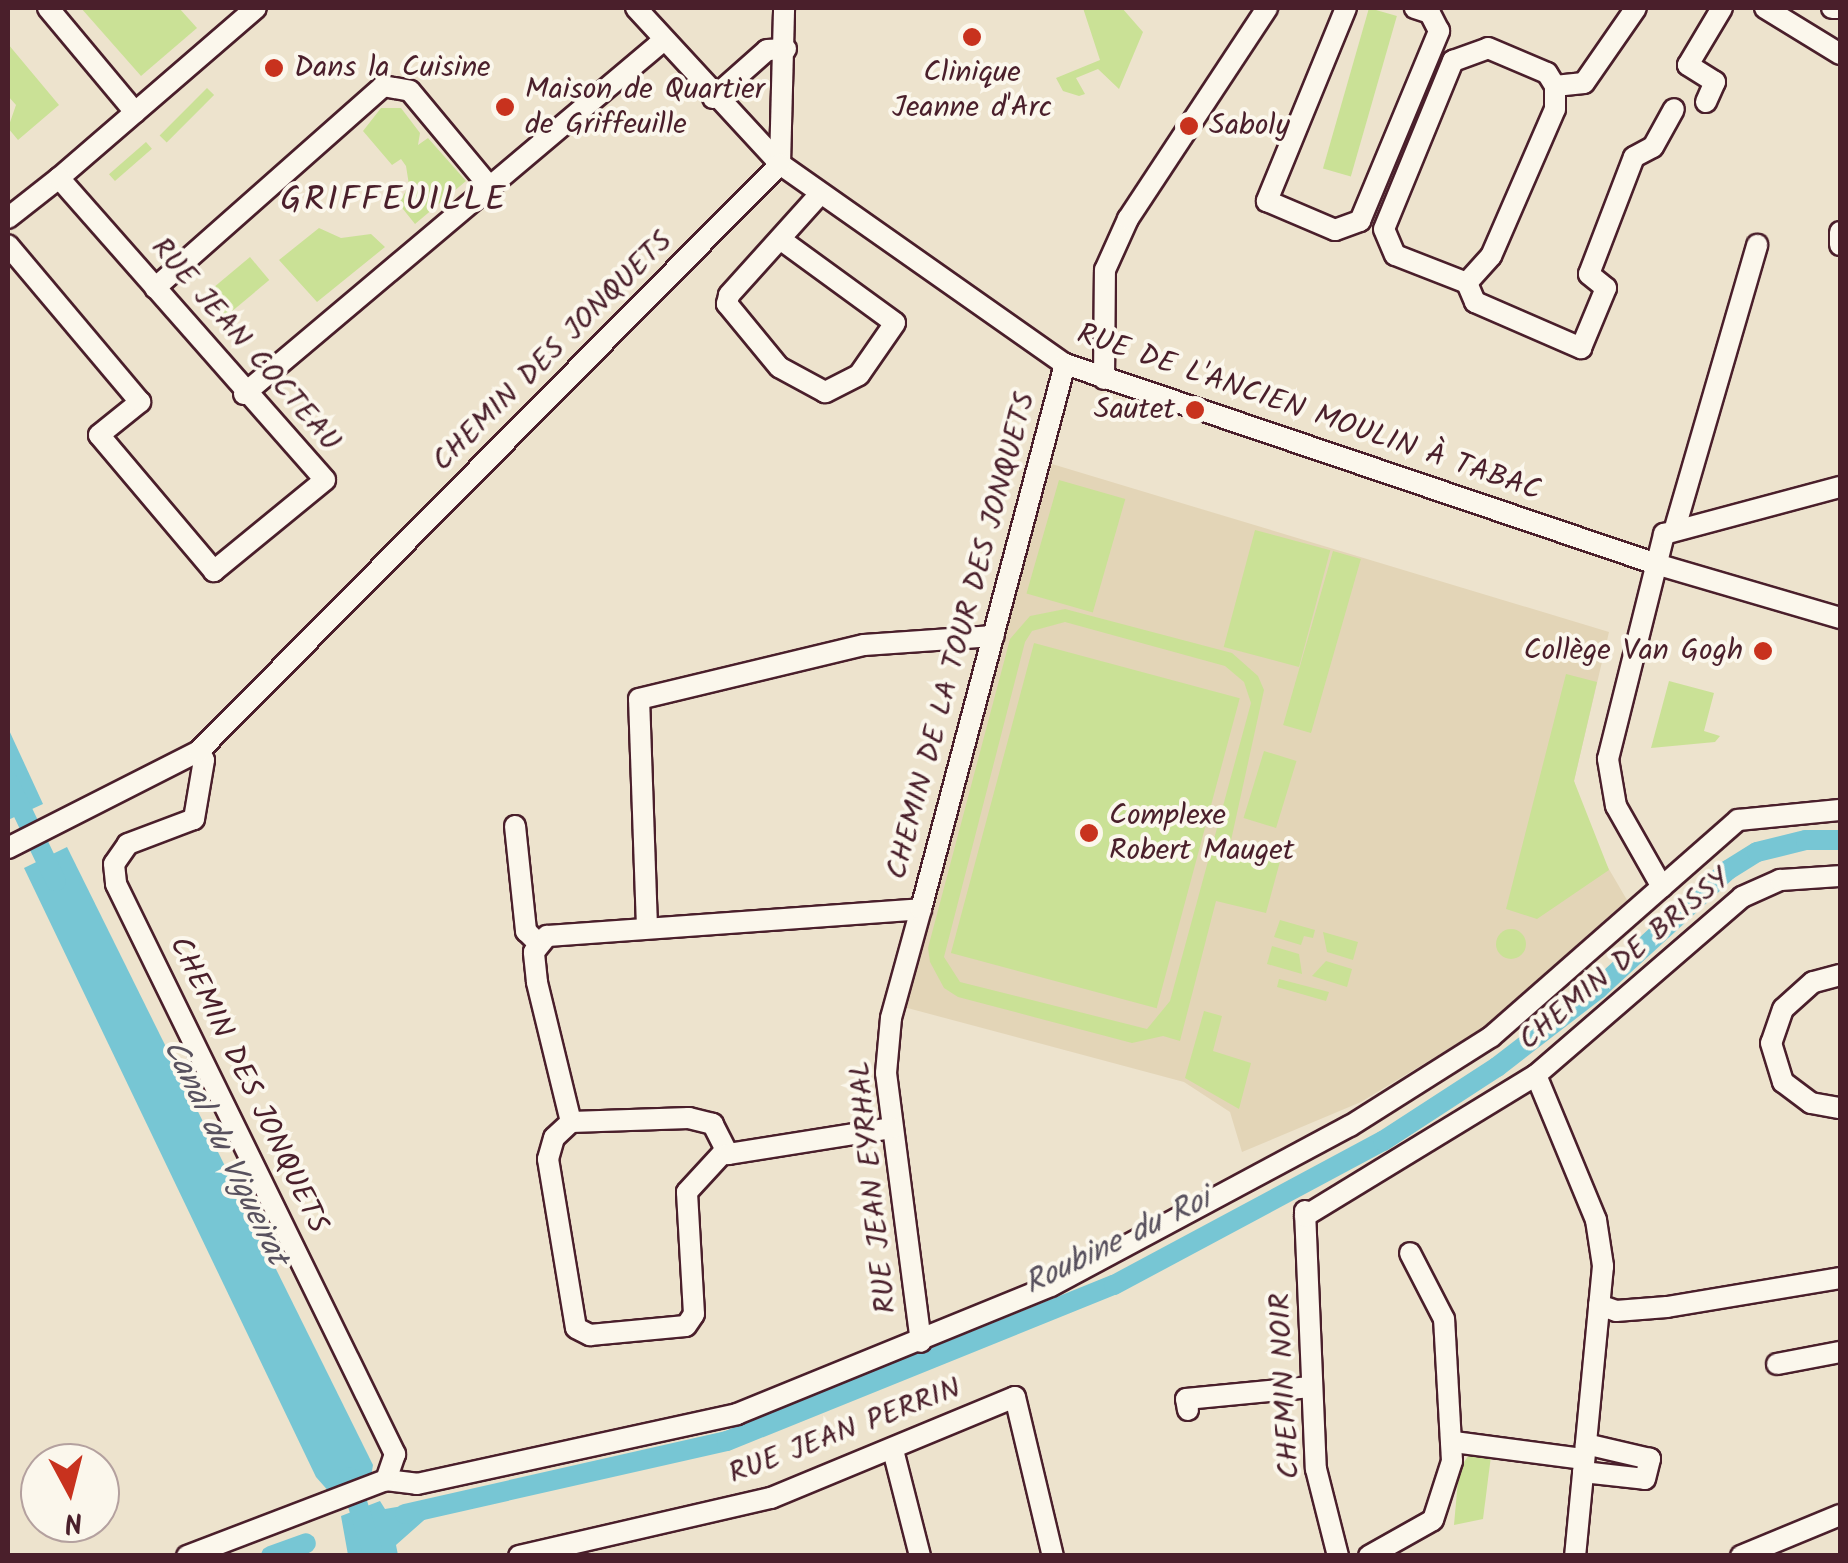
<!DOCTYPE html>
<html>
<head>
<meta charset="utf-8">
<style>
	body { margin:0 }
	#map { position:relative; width:1848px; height:1563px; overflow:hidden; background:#ede3cd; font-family:Kalam,sans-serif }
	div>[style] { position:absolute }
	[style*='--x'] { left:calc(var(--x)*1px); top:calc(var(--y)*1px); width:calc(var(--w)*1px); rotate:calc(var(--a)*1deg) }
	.built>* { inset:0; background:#e3d5b7 }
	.green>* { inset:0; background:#cae196; transform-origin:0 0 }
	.round { border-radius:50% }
	.water>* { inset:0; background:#77c6d4 }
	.canal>* { height:20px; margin:-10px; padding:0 10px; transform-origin:10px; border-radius:10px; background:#77c6d4 }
	.roads { filter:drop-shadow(2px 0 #4a1f2b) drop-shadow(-2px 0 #4a1f2b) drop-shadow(0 2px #4a1f2b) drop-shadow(0 -2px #4a1f2b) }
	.minor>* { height:20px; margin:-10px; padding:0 10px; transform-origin:10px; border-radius:10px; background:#fbf7ec }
	.dots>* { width:28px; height:28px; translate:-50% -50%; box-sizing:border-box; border:5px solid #fbf7ec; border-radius:50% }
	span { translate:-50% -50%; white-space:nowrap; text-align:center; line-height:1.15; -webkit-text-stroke:8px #fbf7ec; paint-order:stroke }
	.poi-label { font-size:30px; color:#4a1f2b }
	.left { translate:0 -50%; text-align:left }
	.right { translate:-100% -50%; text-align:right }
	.street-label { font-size:30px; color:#4a1f2b }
	.water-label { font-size:32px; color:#58515e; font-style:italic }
	.quarter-label { font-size:35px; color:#4a1f2b; letter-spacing:2.5px }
	.frame { position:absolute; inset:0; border:10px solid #4a1f2b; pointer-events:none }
	.north { position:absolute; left:20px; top:1443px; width:100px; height:100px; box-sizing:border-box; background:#fbf7ec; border:2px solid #b4a19f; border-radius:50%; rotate:173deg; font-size:28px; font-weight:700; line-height:40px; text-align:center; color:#4a1f2b }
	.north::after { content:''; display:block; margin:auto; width:35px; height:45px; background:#c8321e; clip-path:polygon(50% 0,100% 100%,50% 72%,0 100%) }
</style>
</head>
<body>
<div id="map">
	<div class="built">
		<i style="clip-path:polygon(1052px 464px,1609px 632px,1574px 781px,1589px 835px,1627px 900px,1486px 1026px,1361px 1102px,1242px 1152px,1230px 1112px,1184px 1082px,900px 1006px)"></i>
	</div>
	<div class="green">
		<i style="clip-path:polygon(81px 8px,179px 8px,197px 28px,141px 76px)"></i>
		<i style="clip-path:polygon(1083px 8px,1122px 8px,1143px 32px,1119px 89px,1098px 69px,1076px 78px,1085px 94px,1079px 96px,1063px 91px,1056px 78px,1100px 60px)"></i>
		<i style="left:1369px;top:8px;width:29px;height:167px;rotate:16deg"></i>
		<i style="clip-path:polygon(8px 44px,59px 105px,18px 140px,8px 128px,16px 105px,8px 96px)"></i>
		<i style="left:207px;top:88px;width:10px;height:67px;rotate:45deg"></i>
		<i style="clip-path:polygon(381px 108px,401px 108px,420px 133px,418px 145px,428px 138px,466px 181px,415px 224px,399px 204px,409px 185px,406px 166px,401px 159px,392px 165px,363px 131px)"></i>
		<i style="left:146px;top:142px;width:9px;height:49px;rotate:49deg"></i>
		<i style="clip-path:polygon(319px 228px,341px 238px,371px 234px,385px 247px,317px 302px,279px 260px)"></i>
		<i style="left:250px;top:257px;width:30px;height:62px;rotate:50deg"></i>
		<i style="left:1059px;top:480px;width:69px;height:118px;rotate:16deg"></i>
		<i style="left:1255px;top:530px;width:78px;height:121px;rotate:15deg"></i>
		<i style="left:1333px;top:551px;width:29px;height:181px;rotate:16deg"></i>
		<i style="clip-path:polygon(evenodd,1065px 609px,1232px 653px,1258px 676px,1264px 690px,1230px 845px,1281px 858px,1266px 913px,1216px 901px,1180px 1041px,1163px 1036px,1132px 1043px,958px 997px,944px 988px,930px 962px,928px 948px,1010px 639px,1030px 616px,1065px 609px,1065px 622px,1225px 666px,1244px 682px,1251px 703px,1170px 1001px,1147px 1029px,960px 982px,944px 957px,1025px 642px,1032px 631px,1065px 622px)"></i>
		<i style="left:1034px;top:643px;width:213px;height:321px;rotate:15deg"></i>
		<i style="clip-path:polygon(1566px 674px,1597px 682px,1574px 781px,1609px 870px,1537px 919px,1506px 909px)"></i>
		<i style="clip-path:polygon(1669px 681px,1714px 693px,1704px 731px,1720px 736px,1715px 742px,1651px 748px)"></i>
		<i style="left:1264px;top:751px;width:34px;height:70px;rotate:17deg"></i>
		<i style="clip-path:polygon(1280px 920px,1315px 930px,1313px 938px,1304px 936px,1301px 945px,1274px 937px)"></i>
		<i class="round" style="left:1496px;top:929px;width:30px;height:30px"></i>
		<i style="clip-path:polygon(1323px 932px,1358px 942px,1353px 960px,1327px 952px)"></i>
		<i style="clip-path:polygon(1272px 946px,1299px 954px,1302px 974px,1267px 964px)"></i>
		<i style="clip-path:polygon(1326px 961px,1352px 969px,1347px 987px,1312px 976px)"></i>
		<i style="clip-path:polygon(1279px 979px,1329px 992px,1326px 1001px,1277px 987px)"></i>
		<i style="clip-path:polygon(1204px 1011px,1222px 1016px,1213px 1051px,1251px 1063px,1239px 1109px,1185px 1078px)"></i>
		<i style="clip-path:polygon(1469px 1455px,1491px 1456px,1483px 1519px,1454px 1525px,1459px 1469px)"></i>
	</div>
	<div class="water">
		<i style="clip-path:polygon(8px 728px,43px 804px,8px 820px)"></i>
		<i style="clip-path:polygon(67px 847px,373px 1465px,371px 1477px,331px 1494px,316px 1477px,24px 868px)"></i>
		<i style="clip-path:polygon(380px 1501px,385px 1509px,420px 1503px,431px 1514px,396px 1545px,398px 1555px,348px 1555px,341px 1516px)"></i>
	</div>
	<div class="canal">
		<i style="--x:8;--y:781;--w:111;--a:64.4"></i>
		<i style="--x:349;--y:1477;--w:83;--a:72.4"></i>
		<i style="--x:405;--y:1514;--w:330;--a:-12.8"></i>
		<i style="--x:727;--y:1441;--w:417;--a:-22"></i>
		<i style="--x:1114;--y:1285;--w:305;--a:-28.2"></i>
		<i style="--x:1383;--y:1141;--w:136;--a:-33"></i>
		<i style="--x:1497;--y:1067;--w:128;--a:-37.7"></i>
		<i style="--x:1598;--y:989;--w:176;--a:-42.5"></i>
		<i style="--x:1728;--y:870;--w:34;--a:-32"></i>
		<i style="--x:1757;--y:852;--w:50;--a:-13.8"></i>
		<i style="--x:1806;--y:840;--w:34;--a:0"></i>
		<i style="--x:271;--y:1556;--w:37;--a:-20"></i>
	</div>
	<div class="roads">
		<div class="minor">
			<i style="--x:48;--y:8;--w:136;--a:50.1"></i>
			<i style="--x:636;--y:8;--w:212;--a:47.3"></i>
			<i style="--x:780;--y:164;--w:348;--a:35.1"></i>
			<i style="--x:1065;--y:364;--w:627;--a:18.69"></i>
			<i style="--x:1659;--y:565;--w:189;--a:16.3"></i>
			<i style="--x:1346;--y:8;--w:209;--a:112.3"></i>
			<i style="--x:1267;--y:201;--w:74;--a:23.1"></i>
			<i style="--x:1335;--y:230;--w:27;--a:-20"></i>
			<i style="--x:1360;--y:221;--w:206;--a:-67.4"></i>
			<i style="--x:1439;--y:31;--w:20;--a:-117"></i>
			<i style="--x:1430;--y:13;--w:16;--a:-162"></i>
			<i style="--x:1765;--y:8;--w:88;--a:31.5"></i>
			<i style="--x:1832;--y:8;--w:8;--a:0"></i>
			<i style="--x:1488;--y:48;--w:64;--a:23"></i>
			<i style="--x:1547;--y:73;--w:15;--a:58"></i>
			<i style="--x:1555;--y:86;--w:23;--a:90"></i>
			<i style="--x:1555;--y:109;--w:160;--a:113.5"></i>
			<i style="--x:1491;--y:256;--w:36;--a:132"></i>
			<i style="--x:1467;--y:283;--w:77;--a:-158.7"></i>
			<i style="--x:1395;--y:255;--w:28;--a:-113"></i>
			<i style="--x:1384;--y:229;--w:182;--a:-67.7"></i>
			<i style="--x:1453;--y:61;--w:37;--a:-20"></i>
			<i style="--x:1555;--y:86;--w:29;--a:-6"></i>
			<i style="--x:1584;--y:83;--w:91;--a:-55.3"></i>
			<i style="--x:713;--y:98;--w:72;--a:-41.6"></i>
			<i style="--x:767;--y:50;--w:19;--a:-3"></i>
			<i style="--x:1706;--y:102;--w:22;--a:-66"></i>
			<i style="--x:1715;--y:82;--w:32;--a:-148"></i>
			<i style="--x:1688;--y:65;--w:66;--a:-59.2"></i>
			<i style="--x:780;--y:164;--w:156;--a:-88.5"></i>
			<i style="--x:59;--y:178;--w:260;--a:-40.8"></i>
			<i style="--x:8;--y:218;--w:65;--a:-38.1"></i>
			<i style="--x:59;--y:178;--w:402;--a:48.6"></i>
			<i style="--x:325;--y:480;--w:144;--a:140.7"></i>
			<i style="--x:214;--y:571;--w:178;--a:-130.2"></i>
			<i style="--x:99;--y:435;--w:53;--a:-38.8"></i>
			<i style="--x:140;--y:402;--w:205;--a:-130.1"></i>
			<i style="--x:1840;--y:232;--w:13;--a:90"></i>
			<i style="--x:780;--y:239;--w:142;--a:36.1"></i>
			<i style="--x:895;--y:323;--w:63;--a:124.7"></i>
			<i style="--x:859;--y:375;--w:38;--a:153"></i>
			<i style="--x:825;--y:392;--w:52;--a:-151.5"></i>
			<i style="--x:779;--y:367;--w:82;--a:-129.5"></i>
			<i style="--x:727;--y:304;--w:9;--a:-77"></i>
			<i style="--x:729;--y:295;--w:137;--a:-48"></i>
			<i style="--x:1467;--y:283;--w:21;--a:67"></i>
			<i style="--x:1475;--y:302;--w:116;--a:23.5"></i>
			<i style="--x:1581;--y:348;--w:65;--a:-67.4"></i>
			<i style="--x:1606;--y:288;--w:22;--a:-141"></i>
			<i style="--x:1589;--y:274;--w:125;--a:-69"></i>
			<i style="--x:1634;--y:157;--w:21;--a:-28"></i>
			<i style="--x:1653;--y:147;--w:43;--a:-61.1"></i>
			<i style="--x:155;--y:288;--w:305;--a:-41.5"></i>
			<i style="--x:383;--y:86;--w:27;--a:10"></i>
			<i style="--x:410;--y:91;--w:125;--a:50.2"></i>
			<i style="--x:1104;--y:379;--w:109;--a:-89.5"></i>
			<i style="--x:1105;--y:270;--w:56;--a:-65.7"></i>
			<i style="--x:1128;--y:219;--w:253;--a:-56.6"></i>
			<i style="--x:244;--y:394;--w:549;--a:-40.13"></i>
			<i style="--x:1675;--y:528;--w:295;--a:-73.8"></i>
			<i style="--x:199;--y:751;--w:10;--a:61"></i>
			<i style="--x:204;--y:760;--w:60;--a:99.6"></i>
			<i style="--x:194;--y:819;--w:71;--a:159.3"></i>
			<i style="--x:128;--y:844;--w:24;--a:125"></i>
			<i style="--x:114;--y:864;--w:20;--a:84"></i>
			<i style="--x:116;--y:884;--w:635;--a:63.92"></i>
			<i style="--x:395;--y:1454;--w:28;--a:109"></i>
			<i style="--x:515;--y:826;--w:106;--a:84"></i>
			<i style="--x:526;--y:931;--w:17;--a:45"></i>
			<i style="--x:8;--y:848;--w:214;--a:-26.9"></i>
			<i style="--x:199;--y:751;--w:826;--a:-45.29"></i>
			<i style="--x:1662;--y:887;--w:93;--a:-119.6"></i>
			<i style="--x:1616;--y:806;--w:48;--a:-99.7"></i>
			<i style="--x:1608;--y:759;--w:232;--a:-76"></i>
			<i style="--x:1664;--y:534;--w:182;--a:-15"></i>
			<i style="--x:921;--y:909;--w:113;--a:105.4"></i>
			<i style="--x:891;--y:1018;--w:55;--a:95.2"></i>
			<i style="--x:886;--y:1073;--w:271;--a:82.6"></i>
			<i style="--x:647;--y:927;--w:228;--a:-92"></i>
			<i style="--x:639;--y:699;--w:231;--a:-13.5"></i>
			<i style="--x:864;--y:645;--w:130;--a:-4"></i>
			<i style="--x:1840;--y:975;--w:28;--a:165"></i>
			<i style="--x:1813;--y:982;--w:40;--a:138"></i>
			<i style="--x:1783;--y:1009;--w:36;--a:109"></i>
			<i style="--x:1771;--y:1043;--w:41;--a:72.9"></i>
			<i style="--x:1783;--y:1082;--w:35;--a:37"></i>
			<i style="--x:1811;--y:1103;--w:29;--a:10"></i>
			<i style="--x:1536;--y:1075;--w:157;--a:67.5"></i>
			<i style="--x:1596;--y:1220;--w:47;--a:81.3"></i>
			<i style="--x:1603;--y:1266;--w:291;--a:95.5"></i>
			<i style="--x:571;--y:1122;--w:144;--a:-103.7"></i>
			<i style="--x:537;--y:982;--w:30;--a:-96"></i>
			<i style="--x:534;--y:952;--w:21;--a:-51"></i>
			<i style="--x:547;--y:936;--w:375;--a:-4.1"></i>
			<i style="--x:921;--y:909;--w:564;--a:-75.2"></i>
			<i style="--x:728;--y:1154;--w:34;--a:-117"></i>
			<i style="--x:713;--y:1124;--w:25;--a:-166"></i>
			<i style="--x:689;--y:1118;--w:118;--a:178.1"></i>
			<i style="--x:571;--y:1122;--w:23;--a:137"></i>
			<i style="--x:554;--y:1138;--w:22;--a:106"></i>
			<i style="--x:548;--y:1159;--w:171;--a:80.6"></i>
			<i style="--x:576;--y:1328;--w:16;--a:27"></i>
			<i style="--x:590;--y:1335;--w:96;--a:-5.4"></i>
			<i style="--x:686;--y:1326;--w:14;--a:-56"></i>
			<i style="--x:694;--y:1314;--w:122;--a:-93.3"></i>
			<i style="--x:687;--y:1192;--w:52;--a:-47.4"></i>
			<i style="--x:722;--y:1154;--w:6;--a:0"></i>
			<i style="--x:728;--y:1154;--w:166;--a:-9"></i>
			<i style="--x:1305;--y:1211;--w:258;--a:87.6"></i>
			<i style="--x:1316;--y:1469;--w:90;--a:75.8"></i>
			<i style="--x:1305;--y:1216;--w:271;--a:-31.4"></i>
			<i style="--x:1536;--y:1075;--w:272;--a:-40.8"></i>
			<i style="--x:1742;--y:897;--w:42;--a:-24.1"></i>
			<i style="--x:1780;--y:880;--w:60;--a:-3.8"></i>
			<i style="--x:1599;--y:1305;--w:18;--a:19"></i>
			<i style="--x:1616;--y:1311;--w:51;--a:-4.5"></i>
			<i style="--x:1667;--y:1307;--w:175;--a:-9.5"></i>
			<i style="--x:1777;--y:1364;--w:64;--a:-10.8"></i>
			<i style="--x:1188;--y:1410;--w:11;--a:-100"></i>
			<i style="--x:1186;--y:1399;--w:125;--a:-5.5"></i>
			<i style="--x:1454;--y:1442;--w:131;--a:7.5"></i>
			<i style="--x:893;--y:1450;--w:109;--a:75.7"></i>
			<i style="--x:1583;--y:1472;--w:62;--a:6.4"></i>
			<i style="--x:1645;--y:1479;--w:21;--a:-76"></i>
			<i style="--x:1650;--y:1459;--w:66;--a:-166.8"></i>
			<i style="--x:386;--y:1480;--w:31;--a:7"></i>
			<i style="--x:417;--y:1484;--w:328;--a:-12.3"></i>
			<i style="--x:737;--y:1414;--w:339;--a:-22.2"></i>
			<i style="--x:1051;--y:1286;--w:339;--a:-28.2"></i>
			<i style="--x:1350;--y:1126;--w:167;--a:-32.3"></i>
			<i style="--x:1491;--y:1037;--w:329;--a:-41.3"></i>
			<i style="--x:1738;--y:820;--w:102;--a:-5.6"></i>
			<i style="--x:187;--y:1556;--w:213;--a:-20.9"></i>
			<i style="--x:519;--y:1556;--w:259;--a:-13"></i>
			<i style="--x:771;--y:1498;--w:264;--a:-22.5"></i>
			<i style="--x:1015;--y:1397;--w:163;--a:76.6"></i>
			<i style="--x:1369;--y:1556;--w:73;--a:-29.4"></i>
			<i style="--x:1433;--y:1520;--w:62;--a:-72.1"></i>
			<i style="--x:1452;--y:1461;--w:142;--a:-93.2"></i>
			<i style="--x:1444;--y:1319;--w:74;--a:-117.3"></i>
			<i style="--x:1741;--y:1556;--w:107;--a:-22.5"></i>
		</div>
	</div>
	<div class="dots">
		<i style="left:972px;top:37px;background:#c8321e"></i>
		<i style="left:274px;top:68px;background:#c8321e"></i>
		<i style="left:505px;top:107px;background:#c8321e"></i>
		<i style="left:1189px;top:126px;background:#c8321e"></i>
		<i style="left:1195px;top:410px;background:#c8321e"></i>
		<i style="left:1763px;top:651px;background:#c8321e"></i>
		<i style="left:1089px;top:833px;background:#c8321e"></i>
	</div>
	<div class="poi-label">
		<span class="left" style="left:294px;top:68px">Dans la Cuisine</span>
		<span style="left:972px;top:90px">Clinique<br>Jeanne d'Arc</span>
		<span class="left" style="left:525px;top:107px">Maison de Quartier<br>de Griffeuille</span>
		<span class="left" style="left:1209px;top:126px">Saboly</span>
		<span class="right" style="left:1175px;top:410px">Sautet</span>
		<span class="right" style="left:1743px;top:651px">Collège Van Gogh</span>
		<span class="left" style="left:1109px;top:833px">Complexe<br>Robert Mauget</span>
	</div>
	<div class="street-label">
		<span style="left:245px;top:345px;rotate:49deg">RUE JEAN COCTEAU</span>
		<span style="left:553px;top:352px;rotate:-45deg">CHEMIN DES JONQUETS</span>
		<span style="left:1309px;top:413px;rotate:19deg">RUE DE L'ANCIEN MOULIN À TABAC</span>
		<span style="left:962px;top:636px;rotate:-75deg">CHEMIN DE LA TOUR DES JONQUETS</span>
		<span style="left:1625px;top:960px;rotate:-40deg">CHEMIN DE BRISSY</span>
		<span style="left:248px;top:1085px;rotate:64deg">CHEMIN DES JONQUETS</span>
		<span style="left:874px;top:1187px;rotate:-96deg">RUE JEAN EYRHAL</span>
		<span style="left:1286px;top:1386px;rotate:-93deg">CHEMIN NOIR</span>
		<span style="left:845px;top:1432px;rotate:-21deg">RUE JEAN PERRIN</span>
	</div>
	<div class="water-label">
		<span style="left:224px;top:1153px;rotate:64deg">Canal du Vigueirat</span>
		<span style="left:1118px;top:1243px;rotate:-26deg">Roubine du Roi</span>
	</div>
	<div class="quarter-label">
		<span style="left:394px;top:201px">GRIFFEUILLE</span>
	</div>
	<div class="frame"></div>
	<div class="north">N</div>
</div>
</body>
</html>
